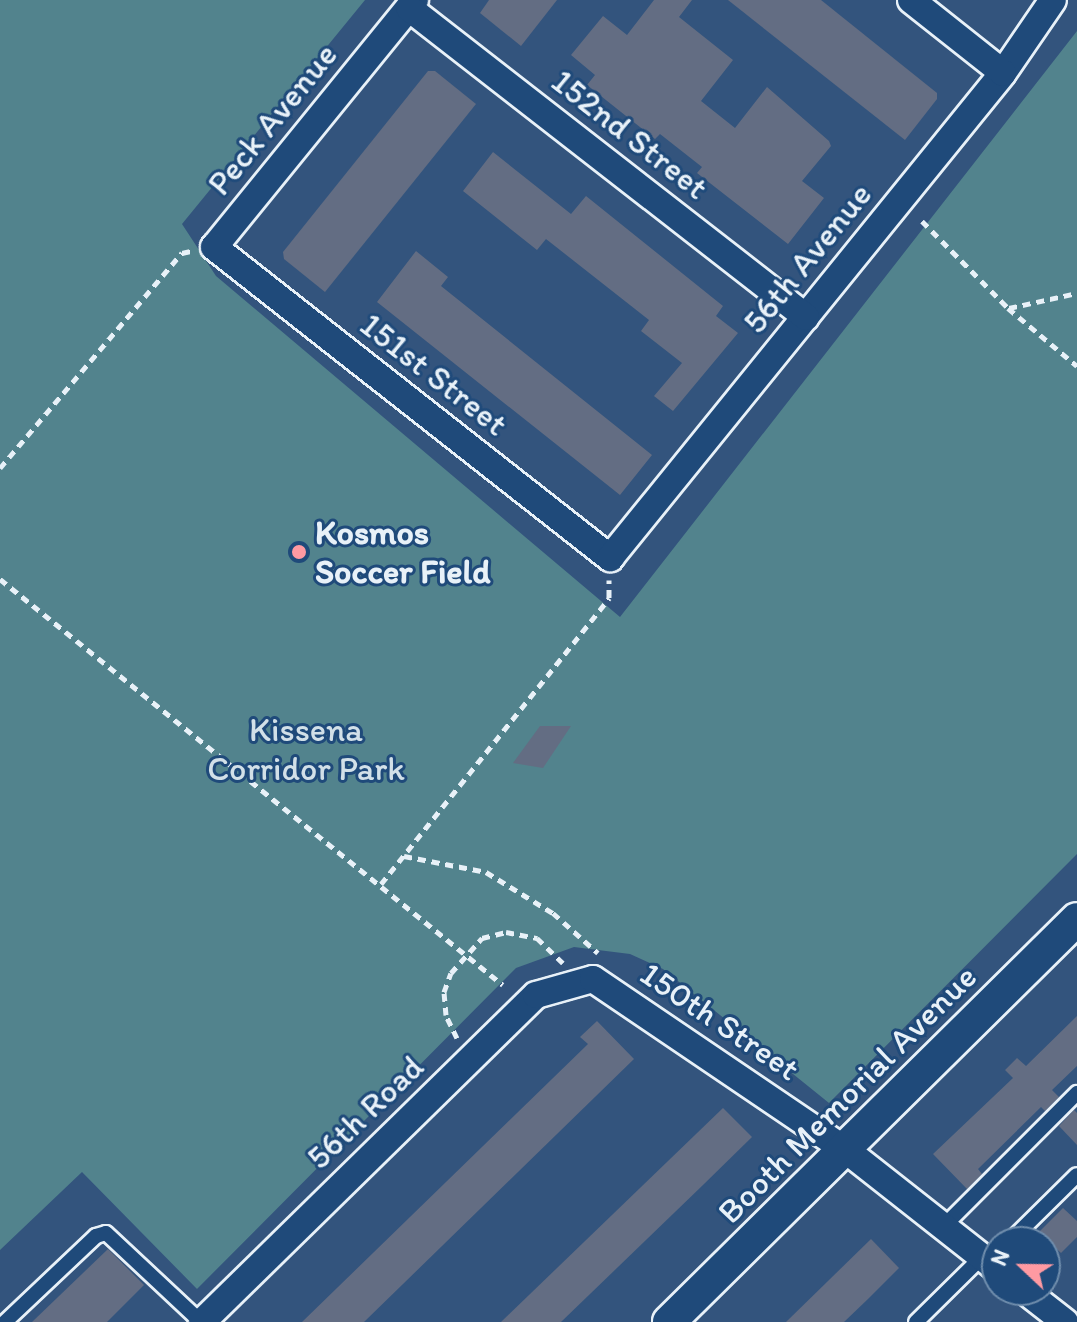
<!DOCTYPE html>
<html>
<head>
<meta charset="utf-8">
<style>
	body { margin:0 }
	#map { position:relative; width:1077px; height:1322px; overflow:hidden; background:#33547d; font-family:Itim,sans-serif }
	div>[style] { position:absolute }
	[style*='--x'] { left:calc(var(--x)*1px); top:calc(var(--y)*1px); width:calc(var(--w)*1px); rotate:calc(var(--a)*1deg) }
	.green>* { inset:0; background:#52838d }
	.building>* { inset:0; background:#636d83 }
	.path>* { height:5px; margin-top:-2.5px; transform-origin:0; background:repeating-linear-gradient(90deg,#e8f1f8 0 8px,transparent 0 14px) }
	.roads { filter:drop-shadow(2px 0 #e8f1f8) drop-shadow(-2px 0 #e8f1f8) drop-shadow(0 2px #e8f1f8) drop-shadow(0 -2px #e8f1f8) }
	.service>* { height:14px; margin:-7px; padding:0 7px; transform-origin:7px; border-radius:7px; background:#1f4a7a }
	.minor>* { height:26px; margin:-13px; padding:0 13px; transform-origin:13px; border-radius:13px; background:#1f4a7a }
	.tertiary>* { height:32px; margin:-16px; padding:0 16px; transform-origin:16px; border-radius:16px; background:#1f4a7a }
	.dots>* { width:22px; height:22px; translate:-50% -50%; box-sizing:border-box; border:4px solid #1f4a7a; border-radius:50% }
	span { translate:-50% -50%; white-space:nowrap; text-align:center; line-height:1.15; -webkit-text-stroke:6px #1f4a7a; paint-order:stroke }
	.street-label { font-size:34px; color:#e8f1f8 }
	.poi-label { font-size:34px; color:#e8f1f8; font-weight:700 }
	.left { translate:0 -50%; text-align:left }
	.park-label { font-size:34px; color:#d2e0e8 }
	.north { position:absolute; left:981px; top:1226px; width:80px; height:80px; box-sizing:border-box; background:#1f4a7a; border:2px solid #6f8dac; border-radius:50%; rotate:292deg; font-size:22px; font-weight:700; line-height:32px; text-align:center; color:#e8f1f8 }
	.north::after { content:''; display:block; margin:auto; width:28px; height:36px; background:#ff9aa2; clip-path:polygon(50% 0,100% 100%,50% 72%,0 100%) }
</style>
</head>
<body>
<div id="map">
	<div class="green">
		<i style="clip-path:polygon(0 0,365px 0,182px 224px,216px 276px,620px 617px,1077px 31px,1077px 854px,829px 1103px,663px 969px,630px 954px,574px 947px,516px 968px,197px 1289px,82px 1172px,0 1250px)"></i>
	</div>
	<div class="building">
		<i style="clip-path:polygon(489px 0,557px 0,521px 46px,480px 13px)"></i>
		<i style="clip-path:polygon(654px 0,692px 0,679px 17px,733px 60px,701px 101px,735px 128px,767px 87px,829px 141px,831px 146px,802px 181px,824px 198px,788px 244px,697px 173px,702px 167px,660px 134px,655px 139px,587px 85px,595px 75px,571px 55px,603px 16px,627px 35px)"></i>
		<i style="clip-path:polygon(728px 0,821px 0,937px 93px,937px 99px,905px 140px)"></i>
		<i style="clip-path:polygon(428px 71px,435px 71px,476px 104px,325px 292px,284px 259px,283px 252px)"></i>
		<i style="clip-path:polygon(493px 152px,571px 214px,586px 196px,723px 306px,716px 316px,738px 333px,673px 411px,654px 396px,682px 363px,641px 331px,649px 320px,546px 239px,537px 250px,463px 191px)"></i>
		<i style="clip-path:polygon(416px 251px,448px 277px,441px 286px,652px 455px,620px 495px,377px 302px)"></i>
		<i style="clip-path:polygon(540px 726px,571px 726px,543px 768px,513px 763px)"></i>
		<i style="clip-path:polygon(1077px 1016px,1077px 1066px,1052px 1090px,1059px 1097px,1045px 1111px,1041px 1107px,978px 1169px,982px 1174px,967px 1189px,933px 1154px,1013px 1078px,1005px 1070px,1017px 1058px,1026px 1066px)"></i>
		<i style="clip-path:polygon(597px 1021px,634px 1059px,364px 1322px,302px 1322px,588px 1044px,580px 1037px)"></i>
		<i style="clip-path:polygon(723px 1108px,752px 1137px,703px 1185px,561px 1322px,501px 1322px)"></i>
		<i style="clip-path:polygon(1074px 1110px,1077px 1113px,1077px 1145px,1059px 1126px)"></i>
		<i style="clip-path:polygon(1063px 1208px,1077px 1221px,1077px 1237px,1061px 1253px,1039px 1232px)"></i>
		<i style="clip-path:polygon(871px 1239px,899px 1268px,868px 1299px,844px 1322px,786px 1322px)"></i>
		<i style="clip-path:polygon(108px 1249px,144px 1285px,107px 1322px,32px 1322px)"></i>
	</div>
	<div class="path">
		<i style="--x:922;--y:221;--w:122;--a:45.3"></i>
		<i style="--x:1008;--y:308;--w:90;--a:40"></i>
		<i style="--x:1009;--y:308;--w:70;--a:-12.4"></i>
		<i style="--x:0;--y:468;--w:282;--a:-49.8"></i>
		<i style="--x:182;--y:253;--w:9;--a:-13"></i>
		<i style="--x:0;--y:579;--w:646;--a:38.91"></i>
		<i style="--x:404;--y:856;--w:84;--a:11"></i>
		<i style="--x:486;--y:872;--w:79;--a:31.5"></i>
		<i style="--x:553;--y:913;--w:60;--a:41.6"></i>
		<i style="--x:381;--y:884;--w:366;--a:-51.4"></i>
		<i style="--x:609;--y:598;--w:18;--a:-90"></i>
		<i style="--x:457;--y:1038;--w:25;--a:-116"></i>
		<i style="--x:446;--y:1015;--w:23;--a:-95"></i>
		<i style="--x:444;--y:992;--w:20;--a:-70"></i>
		<i style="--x:451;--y:973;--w:47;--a:-48.5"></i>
		<i style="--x:482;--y:938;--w:25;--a:-14"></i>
		<i style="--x:506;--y:932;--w:32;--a:11"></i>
		<i style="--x:537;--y:938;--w:36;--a:44"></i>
	</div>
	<div class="roads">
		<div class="service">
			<i style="--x:943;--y:1227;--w:190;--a:-45"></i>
			<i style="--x:1009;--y:1242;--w:95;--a:-44.6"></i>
			<i style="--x:5;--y:1322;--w:125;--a:-43.4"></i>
			<i style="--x:96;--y:1236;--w:10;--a:-17"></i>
			<i style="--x:106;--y:1233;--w:130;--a:43.1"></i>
			<i style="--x:916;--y:1322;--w:93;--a:-44.6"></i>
		</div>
		<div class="minor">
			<i style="--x:415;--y:0;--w:318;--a:129.1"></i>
			<i style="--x:214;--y:247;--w:504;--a:38.14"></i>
			<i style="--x:610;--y:558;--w:624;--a:-50.98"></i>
			<i style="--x:1003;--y:73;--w:88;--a:-55.6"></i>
			<i style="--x:911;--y:0;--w:117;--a:38.4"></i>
			<i style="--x:409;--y:8;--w:503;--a:37.89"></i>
			<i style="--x:1024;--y:1290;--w:52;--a:38"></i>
			<i style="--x:202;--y:1322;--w:467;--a:-44.4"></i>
			<i style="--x:536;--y:995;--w:59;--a:-15.7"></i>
			<i style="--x:593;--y:979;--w:305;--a:34.1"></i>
			<i style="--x:846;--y:1150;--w:192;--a:38.2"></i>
		</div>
		<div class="tertiary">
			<i style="--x:669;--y:1322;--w:573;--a:-44.65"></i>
		</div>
	</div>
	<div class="dots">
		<i style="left:299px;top:552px;background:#ff9aa2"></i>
	</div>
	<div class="street-label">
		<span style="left:272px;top:119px;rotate:-51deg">Peck Avenue</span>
		<span style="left:630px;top:134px;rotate:38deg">152nd Street</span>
		<span style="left:807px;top:258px;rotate:-51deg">56th Avenue</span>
		<span style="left:434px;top:374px;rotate:38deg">151st Street</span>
		<span style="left:720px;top:1021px;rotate:34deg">150th Street</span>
		<span style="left:847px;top:1094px;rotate:-45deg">Booth Memorial Avenue</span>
		<span style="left:365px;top:1112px;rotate:-44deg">56th Road</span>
	</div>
	<div class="poi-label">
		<span class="left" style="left:315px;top:552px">Kosmos<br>Soccer Field</span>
	</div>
	<div class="park-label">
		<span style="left:306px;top:749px">Kissena<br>Corridor Park</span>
	</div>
	<div class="north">N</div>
</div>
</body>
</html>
